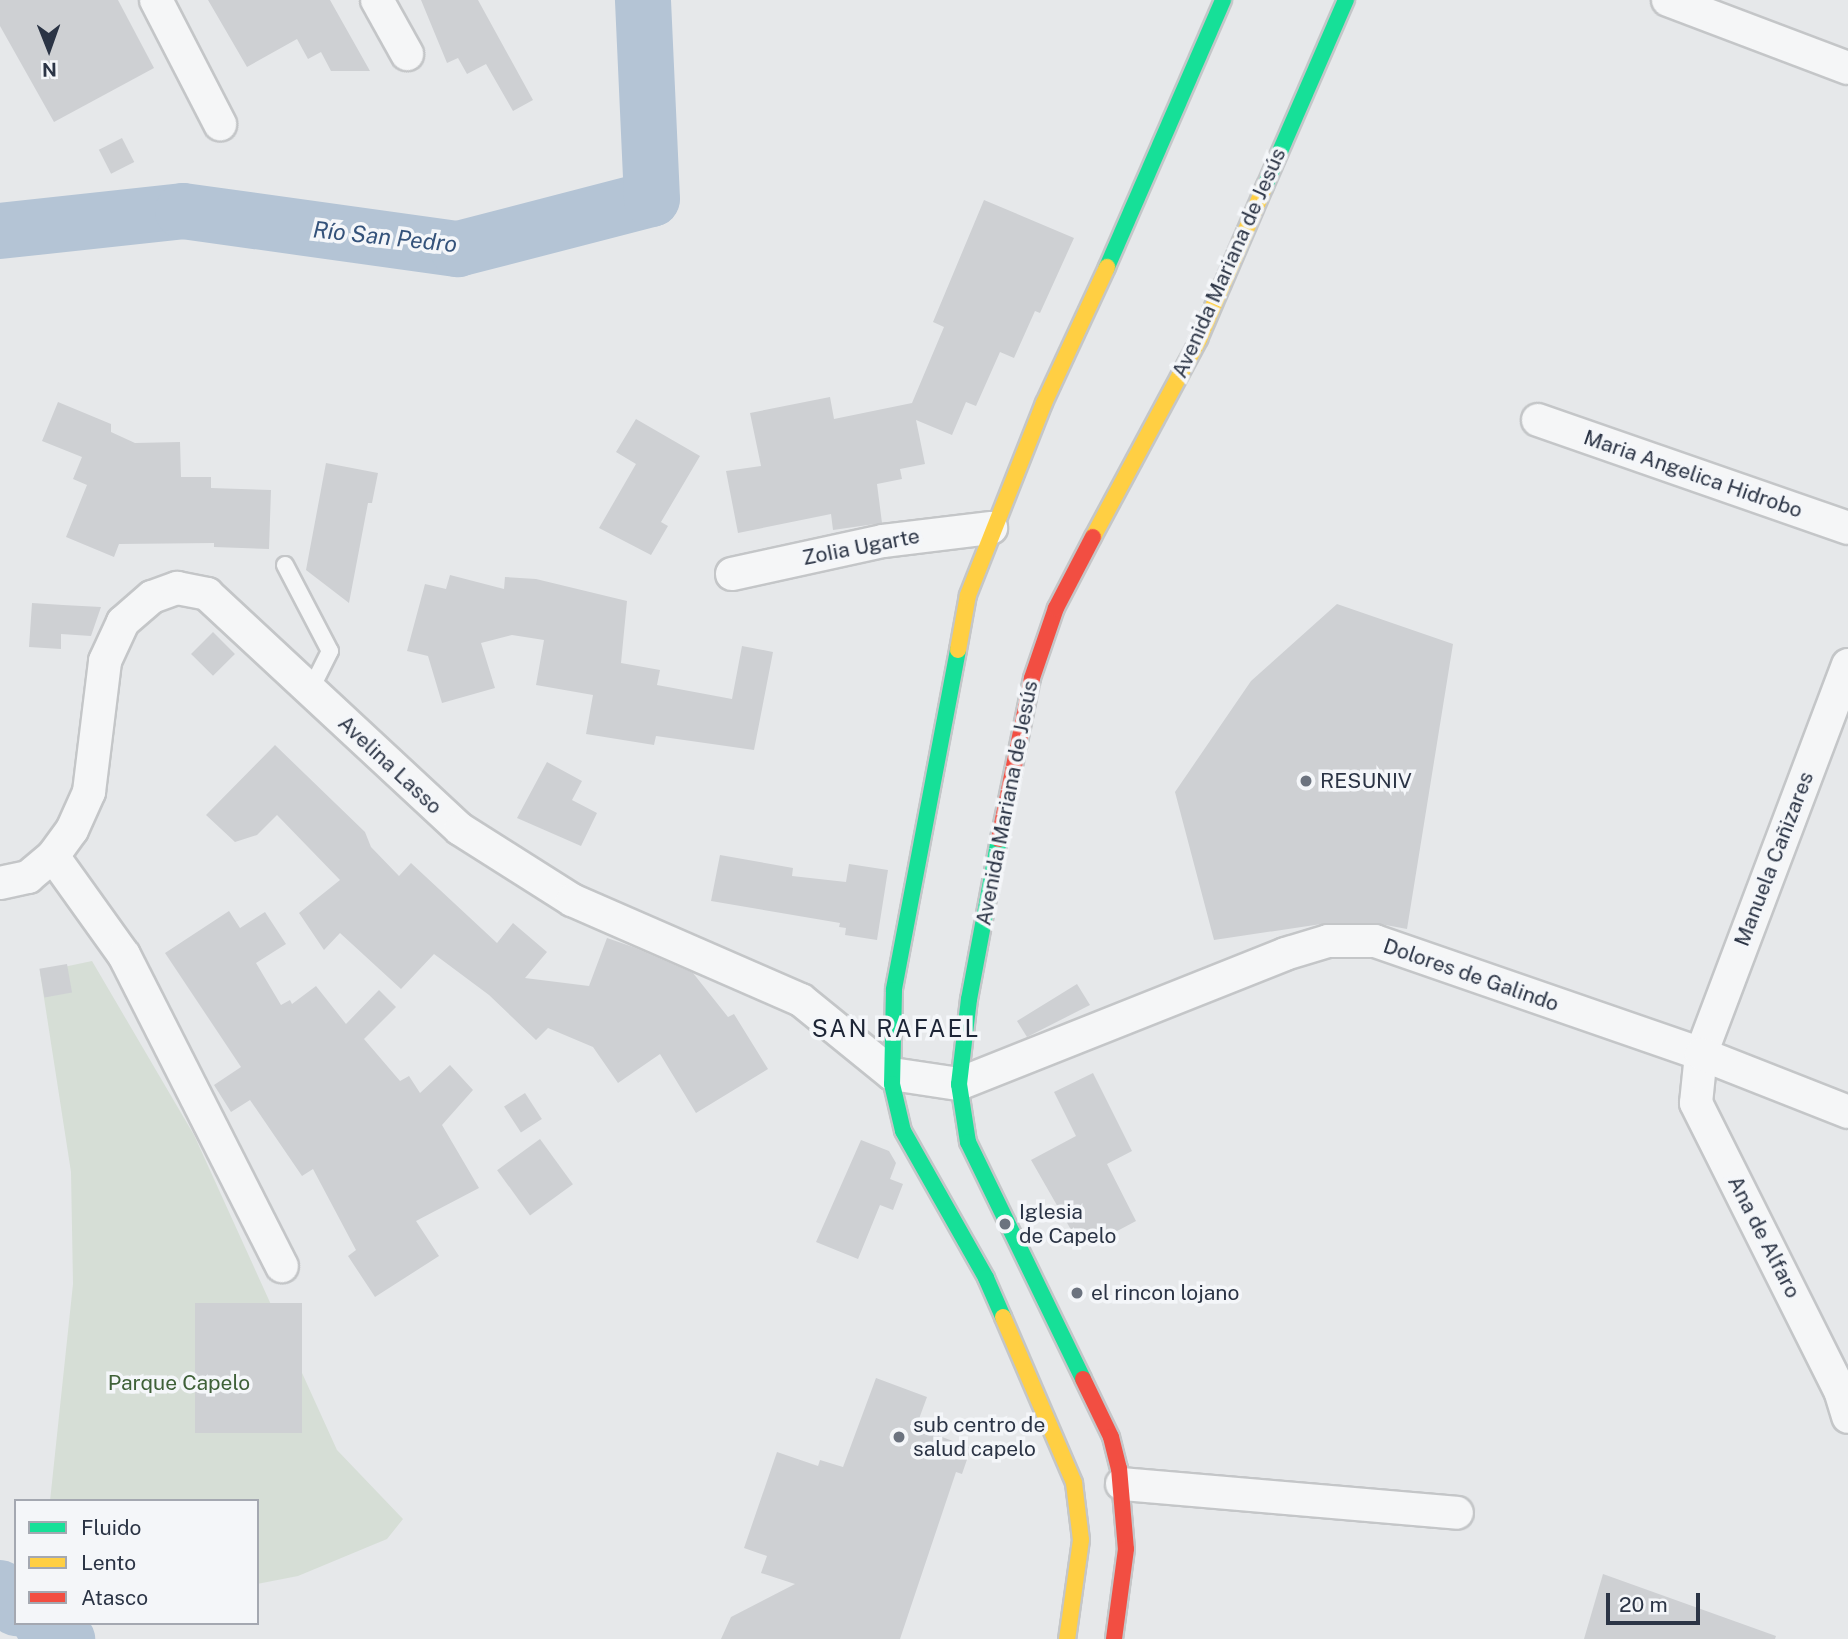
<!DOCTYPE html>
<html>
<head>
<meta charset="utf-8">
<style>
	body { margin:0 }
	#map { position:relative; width:1848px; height:1639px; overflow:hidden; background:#e6e8ea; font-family:"Public Sans",sans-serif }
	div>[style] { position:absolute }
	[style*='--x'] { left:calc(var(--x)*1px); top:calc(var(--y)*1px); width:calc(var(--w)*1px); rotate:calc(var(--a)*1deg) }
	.green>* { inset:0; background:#d6ded6 }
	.river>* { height:56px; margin:-28px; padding:0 28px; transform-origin:28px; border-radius:28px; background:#b4c4d5 }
	.building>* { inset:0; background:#ced0d3; transform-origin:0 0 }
	.roads { filter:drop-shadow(2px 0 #c4c6c8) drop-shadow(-2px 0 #c4c6c8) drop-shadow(0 2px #c4c6c8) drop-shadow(0 -2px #c4c6c8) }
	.lane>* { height:16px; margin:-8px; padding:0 8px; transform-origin:8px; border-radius:8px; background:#f5f6f7 }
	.street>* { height:32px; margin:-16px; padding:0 16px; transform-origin:16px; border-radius:16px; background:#f5f6f7 }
	.fast>* { height:16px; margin:-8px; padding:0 8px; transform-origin:8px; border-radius:8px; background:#16e098 }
	.slow>* { height:16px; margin:-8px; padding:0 8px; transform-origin:8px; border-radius:8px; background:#ffcf43 }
	.jam>* { height:16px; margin:-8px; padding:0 8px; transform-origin:8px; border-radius:8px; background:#f24e42 }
	.dots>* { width:19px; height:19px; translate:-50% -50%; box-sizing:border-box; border:4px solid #f4f6f9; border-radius:50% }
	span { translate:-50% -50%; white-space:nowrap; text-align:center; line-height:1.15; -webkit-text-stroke:7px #f4f6f9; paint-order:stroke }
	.street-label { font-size:21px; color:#2b3445 }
	.poi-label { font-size:21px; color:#2b3445 }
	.left { translate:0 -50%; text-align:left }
	.park-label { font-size:21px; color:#3f6138 }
	.water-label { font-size:23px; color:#34527a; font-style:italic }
	.quarter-label { font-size:24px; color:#1d2536; letter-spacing:2px }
	.legend { position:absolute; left:14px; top:1499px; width:245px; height:126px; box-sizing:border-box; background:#f4f6f9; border:2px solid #a4a8b1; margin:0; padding:9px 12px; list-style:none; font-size:21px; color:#2b3445 }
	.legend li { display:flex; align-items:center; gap:14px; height:35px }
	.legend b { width:35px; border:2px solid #a4a8b1 }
	.north { position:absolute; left:14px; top:14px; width:70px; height:70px; -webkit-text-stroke:5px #f4f6f9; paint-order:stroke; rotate:179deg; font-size:19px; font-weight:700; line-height:28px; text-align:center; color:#2b3445 }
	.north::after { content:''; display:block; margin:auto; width:24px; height:32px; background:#2b3445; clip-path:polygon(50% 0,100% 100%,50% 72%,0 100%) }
	.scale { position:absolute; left:1606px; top:1593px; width:94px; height:32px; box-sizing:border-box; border:4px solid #2b3445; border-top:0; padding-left:9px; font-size:21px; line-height:24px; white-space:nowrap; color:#2b3445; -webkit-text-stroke:5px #f4f6f9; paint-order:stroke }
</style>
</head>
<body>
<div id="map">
	<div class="green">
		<i style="clip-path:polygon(92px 961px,194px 1135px,337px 1450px,403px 1519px,387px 1539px,298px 1576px,257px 1584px,257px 1501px,50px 1501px,73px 1284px,71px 1172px,40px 972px)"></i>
	</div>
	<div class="river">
		<i style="--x:0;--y:231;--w:184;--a:-6.2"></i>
		<i style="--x:183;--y:211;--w:278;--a:7.9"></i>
		<i style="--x:458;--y:249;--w:200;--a:-14.5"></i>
		<i style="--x:652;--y:199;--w:199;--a:-92.6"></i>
		<i style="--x:0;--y:1588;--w:26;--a:51"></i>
		<i style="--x:41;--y:1623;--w:31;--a:32"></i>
	</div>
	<div class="building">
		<i style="clip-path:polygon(0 0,118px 0,154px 68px,54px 122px,0 26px)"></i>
		<i style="clip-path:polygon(208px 0,330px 0,370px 71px,331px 71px,321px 52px,308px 59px,297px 39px,247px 67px)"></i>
		<i style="clip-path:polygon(421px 0,478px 0,533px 100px,513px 111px,486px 64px,467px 74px,458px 58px,447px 63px)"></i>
		<i style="left:122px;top:138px;width:27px;height:26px;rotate:63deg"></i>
		<i style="clip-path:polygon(984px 200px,1074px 238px,1040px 313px,1035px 311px,1014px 358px,1000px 352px,976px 406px,966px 402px,952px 435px,916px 420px,925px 464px,900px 469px,902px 479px,877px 484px,882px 523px,833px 530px,831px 514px,738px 533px,726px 471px,761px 466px,750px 413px,830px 397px,834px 419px,912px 403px,944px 327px,933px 322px)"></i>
		<i style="clip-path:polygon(58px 402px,111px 424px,111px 432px,135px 443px,180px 442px,181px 477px,211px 477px,211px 488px,271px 490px,269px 549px,214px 547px,214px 543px,119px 544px,114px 557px,66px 537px,87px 485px,73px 479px,82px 457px,42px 441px)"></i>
		<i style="clip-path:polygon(636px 419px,700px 456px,661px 522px,668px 526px,651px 555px,599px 528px,636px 464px,616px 452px)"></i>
		<i style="clip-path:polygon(326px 463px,378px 473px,372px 503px,368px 503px,349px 603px,306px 570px)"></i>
		<i style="clip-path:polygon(450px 575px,504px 589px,505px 577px,536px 579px,627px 601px,621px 663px,660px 670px,657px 685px,732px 699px,742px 646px,773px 652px,754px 750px,656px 736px,654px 745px,586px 734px,593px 695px,536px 685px,544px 640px,512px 635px,481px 643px,495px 688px,442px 703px,428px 656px,407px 651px,425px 584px,446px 589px)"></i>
		<i style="clip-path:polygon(32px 603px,63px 605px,101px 607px,91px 636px,61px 634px,61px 649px,29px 647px)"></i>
		<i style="clip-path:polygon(1337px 604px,1453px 644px,1407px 929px,1375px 923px,1328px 923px,1214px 940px,1175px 792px,1251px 681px)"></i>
		<i style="left:213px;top:632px;width:31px;height:31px;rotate:45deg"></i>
		<i style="clip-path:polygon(275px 745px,365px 832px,371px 847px,399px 876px,411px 863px,497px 943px,513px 923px,547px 952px,525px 978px,589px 986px,607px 938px,633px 947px,693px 973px,728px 1017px,734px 1014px,768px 1069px,696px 1113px,660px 1054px,618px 1083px,593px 1047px,548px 1028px,536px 1040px,489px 995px,434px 954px,401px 989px,340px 933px,324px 950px,299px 913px,340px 880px,277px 815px,257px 835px,235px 842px,206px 815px)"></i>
		<i style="clip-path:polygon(547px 762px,582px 781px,572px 800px,597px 813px,581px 846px,517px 818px)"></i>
		<i style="clip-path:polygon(720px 855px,793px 868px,792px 876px,846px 882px,849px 864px,888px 870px,877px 940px,845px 935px,846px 928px,839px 927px,840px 923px,711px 901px)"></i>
		<i style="clip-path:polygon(229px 911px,240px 928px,265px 912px,286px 944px,256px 963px,281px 1005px,290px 1000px,292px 1004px,316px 986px,346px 1024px,379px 990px,396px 1007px,364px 1039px,400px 1081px,409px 1076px,420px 1093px,450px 1065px,473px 1090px,442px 1125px,479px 1188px,416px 1221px,439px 1256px,375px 1297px,348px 1256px,356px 1250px,313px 1169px,302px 1176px,250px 1100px,231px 1112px,214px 1085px,241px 1067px,165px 953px)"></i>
		<i style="left:67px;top:964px;width:29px;height:28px;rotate:80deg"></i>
		<i style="clip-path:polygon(1077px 984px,1090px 1005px,1027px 1037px,1017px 1021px)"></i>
		<i style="clip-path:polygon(1093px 1073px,1132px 1151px,1107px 1164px,1136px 1221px,1104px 1238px,1101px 1234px,1078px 1242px,1031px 1160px,1076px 1136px,1054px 1092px)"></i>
		<i style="left:525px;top:1093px;width:31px;height:25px;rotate:57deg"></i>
		<i style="left:540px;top:1139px;width:56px;height:53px;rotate:54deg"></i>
		<i style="clip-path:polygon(861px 1140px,889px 1151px,896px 1163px,890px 1179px,903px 1184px,893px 1210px,880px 1205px,858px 1259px,816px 1242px)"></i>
		<i style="left:195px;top:1303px;width:107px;height:130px"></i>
		<i style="clip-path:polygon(876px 1378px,927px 1397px,916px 1427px,971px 1448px,962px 1474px,956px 1472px,900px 1639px,721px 1639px,731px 1617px,795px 1584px,761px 1573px,767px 1556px,744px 1548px,777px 1452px,818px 1466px,820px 1460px,843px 1467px)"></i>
		<i style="clip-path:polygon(1603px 1574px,1776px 1636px,1775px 1639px,1584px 1639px)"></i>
	</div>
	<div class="roads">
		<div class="lane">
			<i style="--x:285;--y:565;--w:97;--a:62.4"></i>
			<i style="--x:330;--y:651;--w:45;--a:116.6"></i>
		</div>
		<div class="street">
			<i style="--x:156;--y:0;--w:140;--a:62.7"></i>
			<i style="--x:377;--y:0;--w:62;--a:60.9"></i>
			<i style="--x:1668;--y:0;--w:192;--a:20.7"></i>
			<i style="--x:1538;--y:420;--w:328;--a:19.2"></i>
			<i style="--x:732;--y:574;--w:155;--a:-12.3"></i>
			<i style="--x:883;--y:541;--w:109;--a:-6.9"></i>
			<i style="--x:1848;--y:665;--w:416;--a:110.7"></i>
			<i style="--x:1701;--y:1054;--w:49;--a:95.8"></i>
			<i style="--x:1696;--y:1103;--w:321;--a:63.4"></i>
			<i style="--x:1840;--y:1390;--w:28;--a:73"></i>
			<i style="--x:53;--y:856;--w:122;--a:54.4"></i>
			<i style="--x:124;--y:955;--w:349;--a:63.1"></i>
			<i style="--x:0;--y:883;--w:29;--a:-12"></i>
			<i style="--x:28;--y:877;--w:33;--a:-40"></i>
			<i style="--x:53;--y:856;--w:32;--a:-54"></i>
			<i style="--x:72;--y:830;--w:42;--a:-65.9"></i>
			<i style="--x:89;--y:792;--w:132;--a:-83"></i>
			<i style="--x:105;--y:661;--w:43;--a:-65.2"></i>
			<i style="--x:123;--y:622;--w:38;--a:-41"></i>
			<i style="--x:152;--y:597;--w:27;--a:-20"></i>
			<i style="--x:177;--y:588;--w:31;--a:11"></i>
			<i style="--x:207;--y:594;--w:345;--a:42.9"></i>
			<i style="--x:460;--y:829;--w:133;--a:32.4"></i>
			<i style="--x:572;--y:900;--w:250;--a:23.6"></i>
			<i style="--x:801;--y:1000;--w:117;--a:39.1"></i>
			<i style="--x:892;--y:1074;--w:68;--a:8.5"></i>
			<i style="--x:959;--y:1084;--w:351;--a:-21.7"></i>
			<i style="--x:1285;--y:954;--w:45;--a:-16.8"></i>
			<i style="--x:1328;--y:941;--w:47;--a:0"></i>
			<i style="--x:1375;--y:941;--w:345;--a:19.1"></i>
			<i style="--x:1701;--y:1054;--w:158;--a:21.5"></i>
			<i style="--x:1122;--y:1484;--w:336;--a:4.9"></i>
		</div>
		<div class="fast">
			<i style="--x:1265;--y:186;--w:203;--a:-66.5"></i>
			<i style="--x:1107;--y:267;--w:291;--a:-66.5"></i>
			<i style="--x:958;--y:650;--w:346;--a:100.7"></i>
			<i style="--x:894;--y:990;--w:94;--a:91.2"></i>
			<i style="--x:892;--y:1084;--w:48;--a:76.8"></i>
			<i style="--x:903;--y:1131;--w:169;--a:60.5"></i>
			<i style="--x:986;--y:1278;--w:43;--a:66.4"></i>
			<i style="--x:999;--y:839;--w:163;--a:100.6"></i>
			<i style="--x:969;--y:999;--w:86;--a:96.7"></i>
			<i style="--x:959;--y:1084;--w:59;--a:81.2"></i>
			<i style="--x:968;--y:1142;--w:263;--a:64.1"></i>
		</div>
		<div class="slow">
			<i style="--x:1093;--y:537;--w:225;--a:-61.8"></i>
			<i style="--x:1199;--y:339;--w:167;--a:-66.7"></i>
			<i style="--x:958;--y:650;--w:56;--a:-79.7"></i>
			<i style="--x:968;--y:595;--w:206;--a:-68.4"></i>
			<i style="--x:1044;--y:403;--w:150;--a:-65.1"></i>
			<i style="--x:1003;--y:1317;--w:181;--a:66.8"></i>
			<i style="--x:1074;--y:1483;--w:57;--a:83"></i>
			<i style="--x:1081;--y:1540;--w:100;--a:98"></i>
		</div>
		<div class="jam">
			<i style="--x:999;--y:839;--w:164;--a:-78.4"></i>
			<i style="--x:1032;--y:678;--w:74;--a:-71.1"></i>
			<i style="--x:1056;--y:608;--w:80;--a:-62.5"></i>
			<i style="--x:1083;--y:1379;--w:64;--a:64.2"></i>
			<i style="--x:1111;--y:1437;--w:32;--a:76"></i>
			<i style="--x:1119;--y:1468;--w:81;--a:85.1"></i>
			<i style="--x:1126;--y:1549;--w:91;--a:97.6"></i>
		</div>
	</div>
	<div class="dots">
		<i style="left:1306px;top:781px;background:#6c737f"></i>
		<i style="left:1005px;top:1224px;background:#6c737f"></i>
		<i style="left:1077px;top:1293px;background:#6c737f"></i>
		<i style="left:899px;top:1437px;background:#6c737f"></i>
	</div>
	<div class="street-label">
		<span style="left:1229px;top:263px;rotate:-66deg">Avenida Mariana de Jesús</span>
		<span style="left:1693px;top:474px;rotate:19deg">Maria Angelica Hidrobo</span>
		<span style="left:861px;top:547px;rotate:-11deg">ZoIia Ugarte</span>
		<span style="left:390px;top:765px;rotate:43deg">Avelina Lasso</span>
		<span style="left:1007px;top:803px;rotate:-79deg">Avenida Mariana de Jesús</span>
		<span style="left:1774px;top:859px;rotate:-69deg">Manuela Cañizares</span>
		<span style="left:1471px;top:975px;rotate:19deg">Dolores de Galindo</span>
		<span style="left:1764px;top:1237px;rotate:63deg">Ana de Alfaro</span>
	</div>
	<div class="poi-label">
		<span class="left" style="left:1320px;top:781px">RESUNIV</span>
		<span class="left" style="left:1019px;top:1224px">Iglesia<br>de Capelo</span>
		<span class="left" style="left:1091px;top:1293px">el rincon lojano</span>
		<span class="left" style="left:913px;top:1437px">sub centro de<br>salud capelo</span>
	</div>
	<div class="park-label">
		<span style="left:179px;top:1383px">Parque Capelo</span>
	</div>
	<div class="water-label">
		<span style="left:385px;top:237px;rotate:6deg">Río San Pedro</span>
	</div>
	<div class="quarter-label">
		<span style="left:896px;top:1029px">SAN RAFAEL</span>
	</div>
	<ul class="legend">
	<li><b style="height:9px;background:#16e098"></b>Fluido</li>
	<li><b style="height:9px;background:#ffcf43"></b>Lento</li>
	<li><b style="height:9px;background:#f24e42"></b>Atasco</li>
	</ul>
	<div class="north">N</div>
	<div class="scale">20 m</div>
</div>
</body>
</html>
